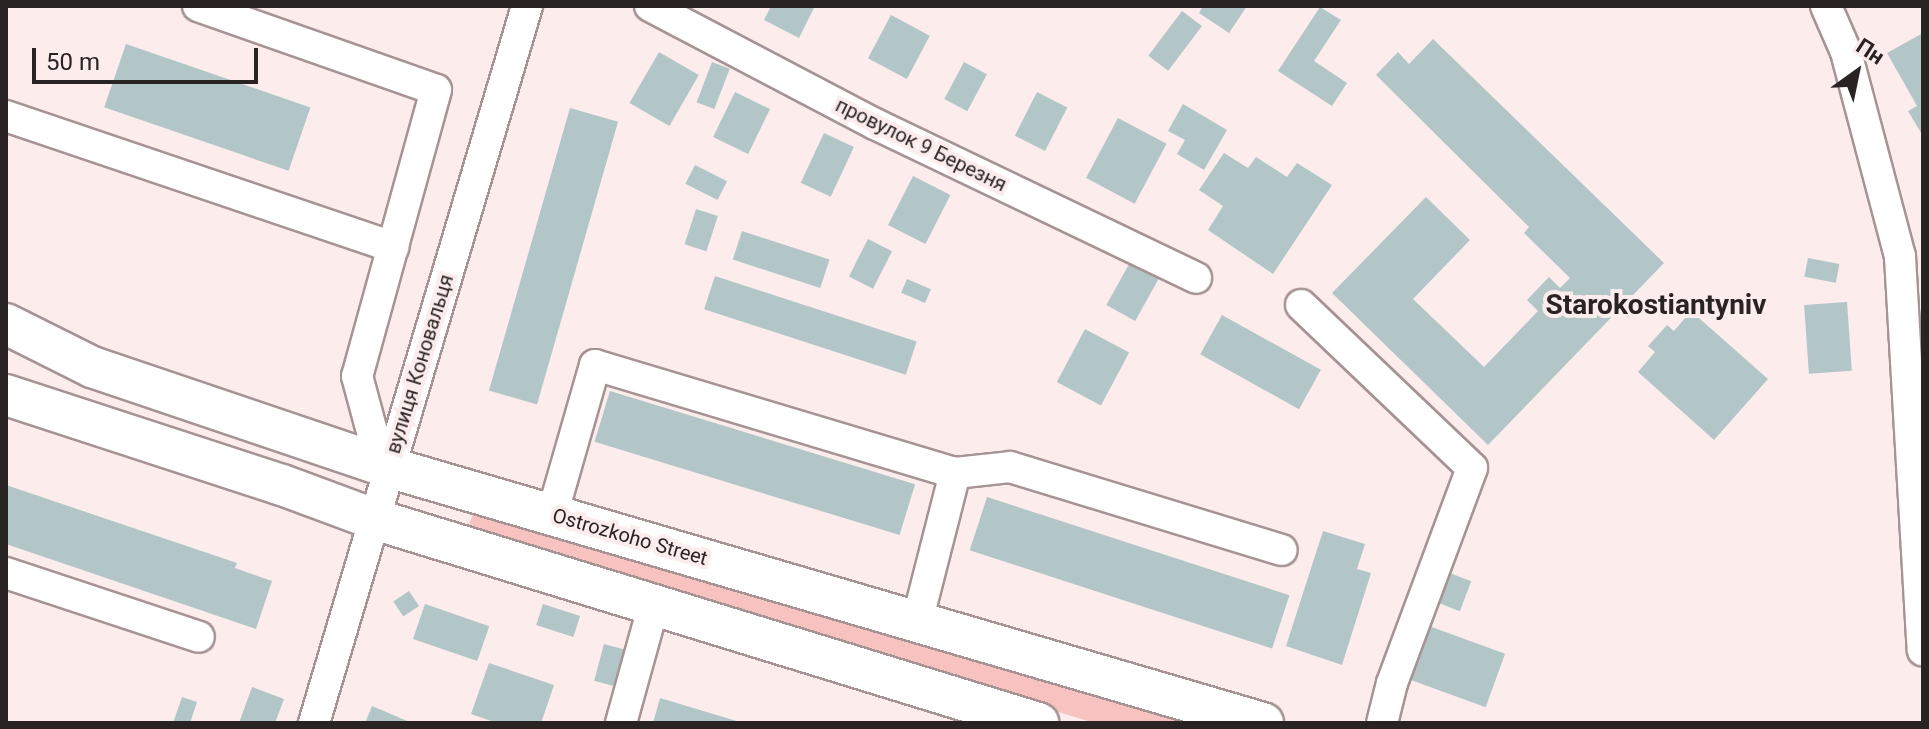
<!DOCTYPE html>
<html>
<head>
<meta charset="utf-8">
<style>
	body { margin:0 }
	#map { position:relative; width:1929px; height:729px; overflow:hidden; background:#fcecec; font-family:Roboto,sans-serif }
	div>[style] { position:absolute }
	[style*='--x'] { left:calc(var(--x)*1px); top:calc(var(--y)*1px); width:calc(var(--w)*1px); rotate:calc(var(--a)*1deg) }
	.green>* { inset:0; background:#f8c2c0 }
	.building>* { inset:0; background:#b2c6c7; transform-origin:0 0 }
	.roads { filter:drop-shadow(2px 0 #a69393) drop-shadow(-2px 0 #a69393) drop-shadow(0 2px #a69393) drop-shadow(0 -2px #a69393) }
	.minor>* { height:30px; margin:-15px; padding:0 15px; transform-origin:15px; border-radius:15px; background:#fff }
	.major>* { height:40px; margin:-20px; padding:0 20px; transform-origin:20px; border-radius:20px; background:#fff }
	span { translate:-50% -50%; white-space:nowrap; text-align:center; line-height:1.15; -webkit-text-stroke:8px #fcecec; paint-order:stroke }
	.street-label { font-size:20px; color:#2a2323 }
	.district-label { font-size:28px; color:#2a2323; font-weight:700 }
	.frame { position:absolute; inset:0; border:8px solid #2a2323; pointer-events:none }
	.north { position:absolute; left:1817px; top:32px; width:80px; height:80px; -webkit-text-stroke:6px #fcecec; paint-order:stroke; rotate:33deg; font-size:22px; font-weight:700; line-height:32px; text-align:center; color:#2a2323 }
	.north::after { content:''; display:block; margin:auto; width:28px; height:36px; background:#2a2323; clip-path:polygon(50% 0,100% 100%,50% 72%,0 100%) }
	.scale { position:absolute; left:32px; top:48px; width:226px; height:36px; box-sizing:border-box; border:4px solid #2a2323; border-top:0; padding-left:10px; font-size:24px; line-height:28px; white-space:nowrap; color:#2a2323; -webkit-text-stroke:6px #fcecec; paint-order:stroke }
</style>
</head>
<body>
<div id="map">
	<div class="green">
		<i style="clip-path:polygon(476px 505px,1217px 723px,1095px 723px,466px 534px)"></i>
	</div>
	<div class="building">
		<i style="clip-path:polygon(771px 6px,815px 6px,799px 38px,764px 20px)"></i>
		<i style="clip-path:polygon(1203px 6px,1247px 6px,1229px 33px,1199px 13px)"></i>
		<i style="clip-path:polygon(1320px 7px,1341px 20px,1314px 61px,1347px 83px,1332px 106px,1278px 71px)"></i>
		<i style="left:1182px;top:11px;width:25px;height:56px;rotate:37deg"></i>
		<i style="left:891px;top:15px;width:44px;height:49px;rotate:28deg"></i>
		<i style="clip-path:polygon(1923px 33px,1923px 136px,1908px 111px,1917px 106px,1887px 53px)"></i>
		<i style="clip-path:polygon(1433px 39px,1664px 263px,1488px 445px,1332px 293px,1426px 197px,1470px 240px,1413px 299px,1484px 367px,1538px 311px,1527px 300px,1549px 277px,1560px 288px,1570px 278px,1524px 233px,1529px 227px,1376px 75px,1398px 52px,1409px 64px)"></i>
		<i style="left:126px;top:44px;width:195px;height:67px;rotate:19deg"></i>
		<i style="left:659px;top:52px;width:46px;height:59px;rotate:30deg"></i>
		<i style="left:712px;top:62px;width:19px;height:43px;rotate:21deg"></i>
		<i style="left:964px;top:62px;width:26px;height:42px;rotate:28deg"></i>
		<i style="left:735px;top:92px;width:39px;height:50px;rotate:26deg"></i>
		<i style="left:1037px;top:92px;width:34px;height:49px;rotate:27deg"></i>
		<i style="clip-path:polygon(1183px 104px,1227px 130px,1204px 170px,1177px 154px,1185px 140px,1168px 131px)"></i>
		<i style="left:570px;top:108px;width:50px;height:294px;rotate:16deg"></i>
		<i style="left:1118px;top:118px;width:55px;height:68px;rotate:28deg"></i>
		<i style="left:824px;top:133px;width:33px;height:55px;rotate:25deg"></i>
		<i style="clip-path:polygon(1224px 153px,1248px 168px,1256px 157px,1287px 177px,1297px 163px,1332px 185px,1273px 274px,1208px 230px,1223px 206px,1199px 190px)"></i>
		<i style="left:695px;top:165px;width:36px;height:21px;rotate:27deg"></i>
		<i style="left:913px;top:176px;width:42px;height:55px;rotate:27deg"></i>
		<i style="left:696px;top:209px;width:23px;height:37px;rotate:18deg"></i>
		<i style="left:742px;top:231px;width:92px;height:30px;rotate:18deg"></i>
		<i style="left:868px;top:239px;width:27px;height:42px;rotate:27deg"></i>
		<i style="left:1133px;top:257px;width:33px;height:55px;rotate:29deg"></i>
		<i style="left:1808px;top:258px;width:32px;height:19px;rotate:11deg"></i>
		<i style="left:715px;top:276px;width:212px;height:35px;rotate:18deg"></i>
		<i style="left:907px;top:279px;width:26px;height:15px;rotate:23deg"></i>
		<i style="left:1847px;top:302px;width:69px;height:43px;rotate:86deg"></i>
		<i style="clip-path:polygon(1691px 311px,1768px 379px,1714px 440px,1638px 372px,1655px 352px,1648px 346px,1667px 325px,1674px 331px)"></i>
		<i style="left:1222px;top:315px;width:113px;height:45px;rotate:29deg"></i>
		<i style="left:1085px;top:329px;width:50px;height:60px;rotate:28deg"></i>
		<i style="left:610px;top:391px;width:319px;height:53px;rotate:17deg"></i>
		<i style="clip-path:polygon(6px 485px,237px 563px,235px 568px,272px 581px,256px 629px,6px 544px)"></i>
		<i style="left:987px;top:497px;width:318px;height:56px;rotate:18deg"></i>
		<i style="clip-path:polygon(1323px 531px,1365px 544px,1357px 569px,1371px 573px,1342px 665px,1286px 646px)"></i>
		<i style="left:1447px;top:572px;width:26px;height:32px;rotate:21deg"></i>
		<i style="left:409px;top:591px;width:18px;height:19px;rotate:56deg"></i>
		<i style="left:425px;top:604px;width:68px;height:37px;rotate:19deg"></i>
		<i style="left:543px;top:604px;width:39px;height:22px;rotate:18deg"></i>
		<i style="left:1429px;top:626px;width:81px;height:57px;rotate:20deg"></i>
		<i style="left:604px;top:644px;width:23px;height:38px;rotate:15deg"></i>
		<i style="clip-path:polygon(489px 663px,554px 685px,541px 723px,497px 723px,471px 714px)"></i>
		<i style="clip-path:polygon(252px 687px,284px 699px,275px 723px,239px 723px)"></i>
		<i style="clip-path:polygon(182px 697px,197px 702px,190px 723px,173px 723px)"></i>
		<i style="clip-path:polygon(660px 698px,740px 722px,740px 723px,653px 723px)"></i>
		<i style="clip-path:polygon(372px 706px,412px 723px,365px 723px)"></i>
	</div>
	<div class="roads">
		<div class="minor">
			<i style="--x:198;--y:6;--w:252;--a:19.4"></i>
			<i style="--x:436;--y:90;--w:297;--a:105.4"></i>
			<i style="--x:357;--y:376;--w:92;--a:74.9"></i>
			<i style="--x:650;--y:6;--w:254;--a:27.7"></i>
			<i style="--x:875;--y:124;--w:356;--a:25.6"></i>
			<i style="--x:1826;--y:6;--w:50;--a:66.5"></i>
			<i style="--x:1846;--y:52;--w:212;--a:75.2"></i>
			<i style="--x:1900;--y:257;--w:394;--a:86.7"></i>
			<i style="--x:6;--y:116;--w:409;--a:18.7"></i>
			<i style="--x:1301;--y:305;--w:236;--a:43.6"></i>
			<i style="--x:1472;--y:468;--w:229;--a:110.4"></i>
			<i style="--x:1392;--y:683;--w:41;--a:104"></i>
			<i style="--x:552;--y:515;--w:156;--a:-74"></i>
			<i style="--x:595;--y:365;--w:376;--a:16.7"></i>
			<i style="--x:955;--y:473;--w:55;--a:-6.2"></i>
			<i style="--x:1010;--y:467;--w:284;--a:17"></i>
			<i style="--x:6;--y:573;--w:203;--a:18.3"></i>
			<i style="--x:917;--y:622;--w:154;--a:-75.7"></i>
			<i style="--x:314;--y:723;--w:748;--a:-73.45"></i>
			<i style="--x:621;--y:723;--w:123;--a:-74.5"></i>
		</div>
		<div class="major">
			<i style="--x:6;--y:324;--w:96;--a:26.6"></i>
			<i style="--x:92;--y:367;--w:305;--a:18.7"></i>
			<i style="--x:381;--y:465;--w:919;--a:16.31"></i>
			<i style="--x:6;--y:395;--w:290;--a:18.1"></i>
			<i style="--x:282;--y:485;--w:98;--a:20.3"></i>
			<i style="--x:374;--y:519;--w:695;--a:17.08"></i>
		</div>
	</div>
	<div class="street-label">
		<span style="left:921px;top:145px;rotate:26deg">провулок 9 Березня</span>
		<span style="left:420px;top:364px;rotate:-73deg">вулиця Коновальця</span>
		<span style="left:630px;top:537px;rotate:16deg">Ostrozkoho Street</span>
	</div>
	<div class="district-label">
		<span style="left:1656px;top:305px">Starokostiantyniv</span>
	</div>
	<div class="frame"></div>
	<div class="north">Пн</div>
	<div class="scale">50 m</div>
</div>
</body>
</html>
